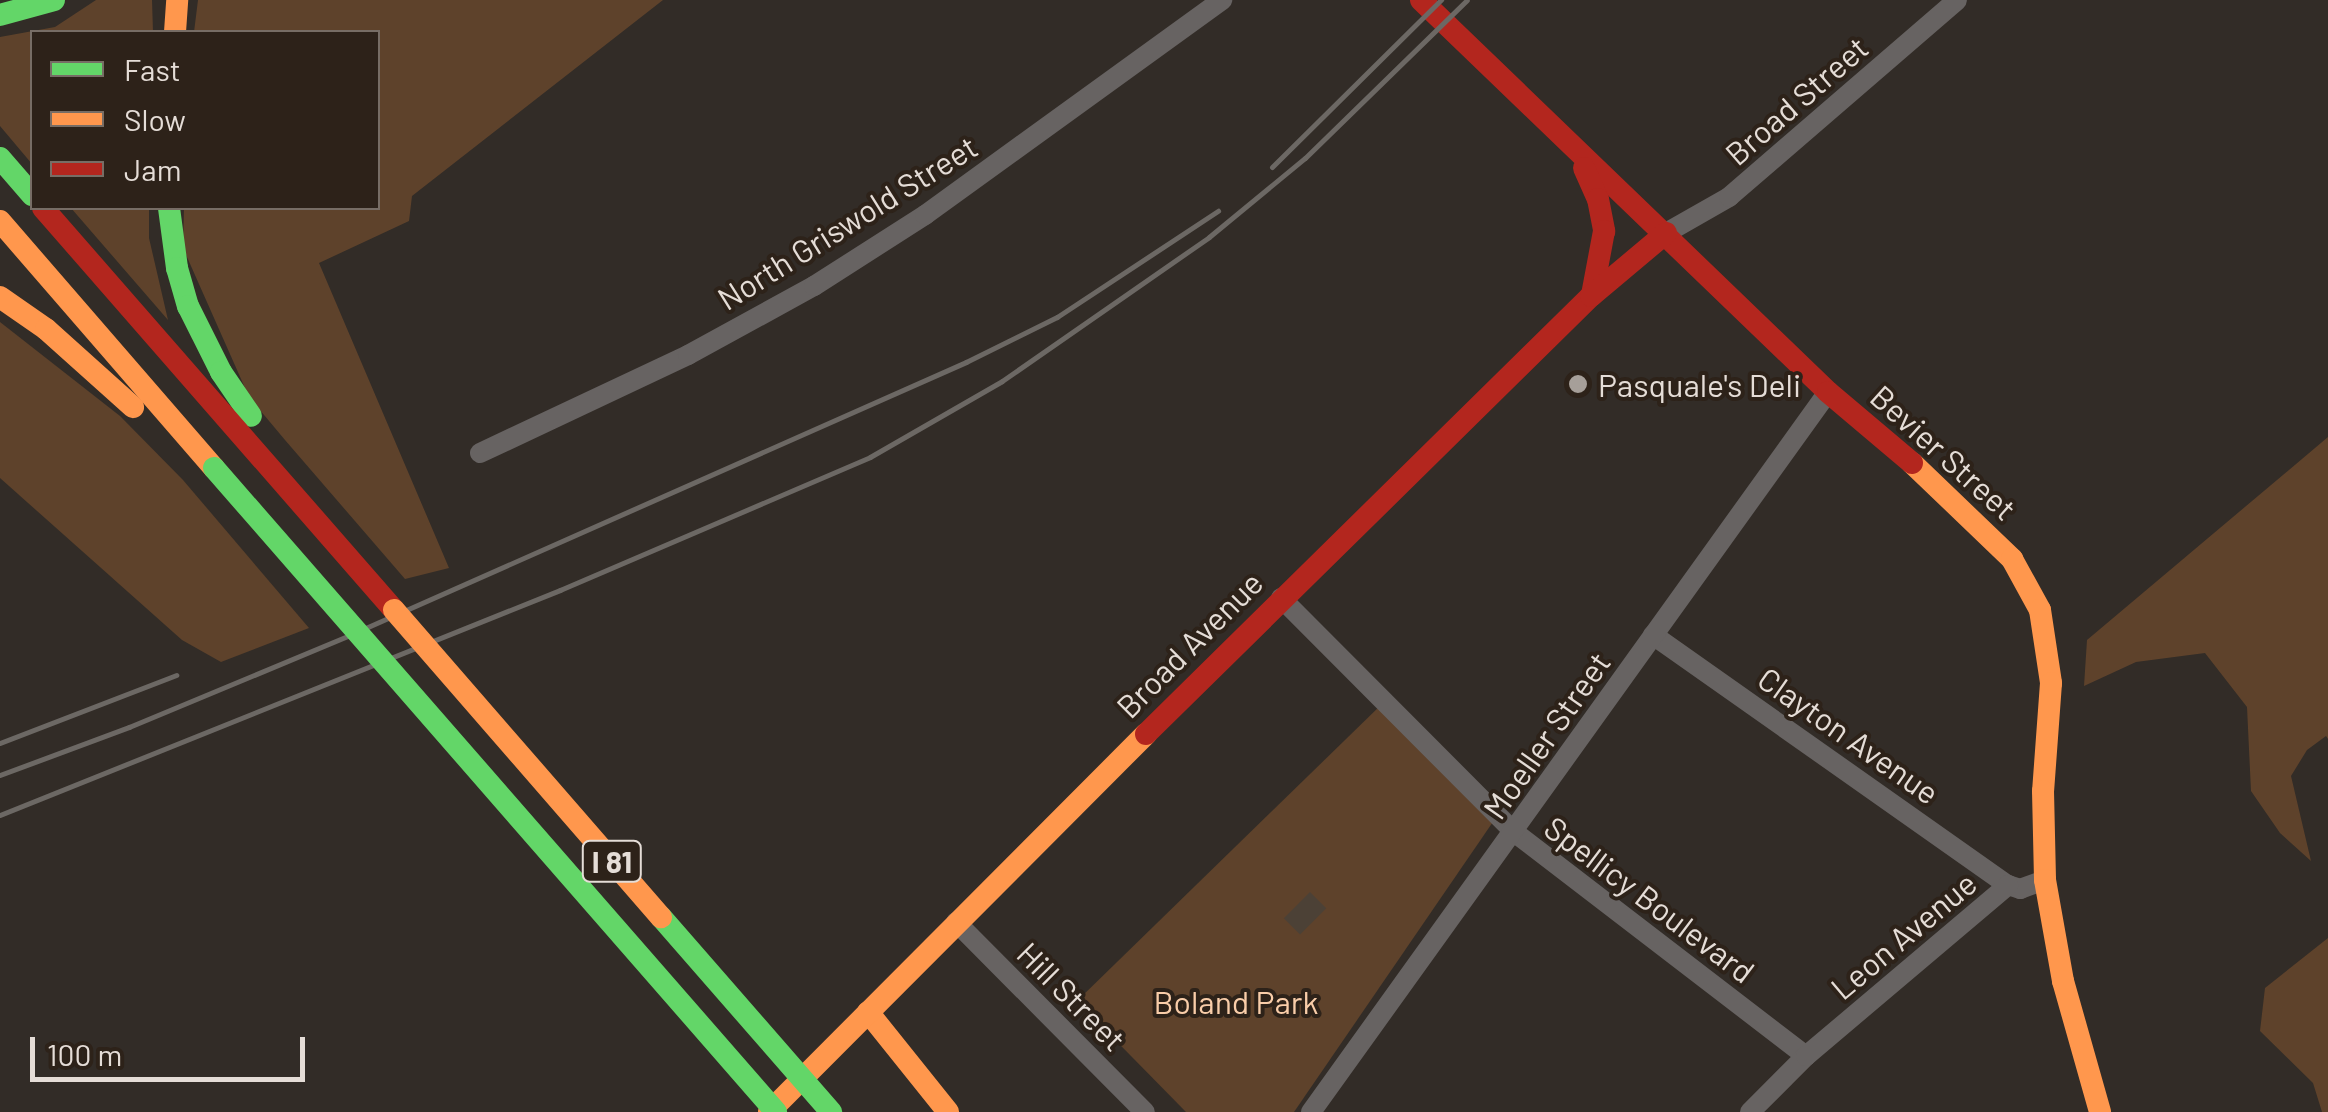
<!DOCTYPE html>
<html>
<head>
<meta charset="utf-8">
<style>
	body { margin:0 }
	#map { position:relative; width:2328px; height:1112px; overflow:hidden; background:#322c27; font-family:Barlow,sans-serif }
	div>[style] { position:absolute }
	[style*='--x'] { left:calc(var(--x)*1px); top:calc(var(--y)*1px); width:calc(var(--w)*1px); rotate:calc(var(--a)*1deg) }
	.green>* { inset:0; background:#5e422b }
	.building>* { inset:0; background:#4c4136; transform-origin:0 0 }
	.street>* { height:20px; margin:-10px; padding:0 10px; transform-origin:10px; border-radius:10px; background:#676362 }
	.fast>* { height:22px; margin:-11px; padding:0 11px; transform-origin:11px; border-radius:11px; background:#63d668 }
	.slow>* { height:22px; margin:-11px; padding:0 11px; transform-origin:11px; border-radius:11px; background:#ff974d }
	.jam>* { height:22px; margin:-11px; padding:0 11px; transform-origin:11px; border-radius:11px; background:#b3261e }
	.rail>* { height:5px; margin:-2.5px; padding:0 2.5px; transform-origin:2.5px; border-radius:2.5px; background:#6c6864 }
	.fast-bridge>* { height:22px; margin:-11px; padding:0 11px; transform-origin:11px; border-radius:11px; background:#63d668 }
	.slow-bridge>* { height:22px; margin:-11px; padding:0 11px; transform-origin:11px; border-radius:11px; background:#ff974d }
	.dots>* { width:28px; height:28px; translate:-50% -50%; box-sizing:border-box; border:5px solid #2d2219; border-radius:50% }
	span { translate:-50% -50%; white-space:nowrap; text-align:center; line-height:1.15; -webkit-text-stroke:8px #2d2219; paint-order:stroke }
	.shield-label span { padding:2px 8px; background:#2d2219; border:2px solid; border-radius:8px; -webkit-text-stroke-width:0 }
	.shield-label { font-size:30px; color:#e5ddd7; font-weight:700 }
	.street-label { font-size:32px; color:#e5ddd7 }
	.poi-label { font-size:32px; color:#e5ddd7 }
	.left { translate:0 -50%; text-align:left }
	.park-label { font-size:32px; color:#f9cda9 }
	.legend { position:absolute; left:30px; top:30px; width:350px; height:180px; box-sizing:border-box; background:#2d2219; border:2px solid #776d65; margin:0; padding:12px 18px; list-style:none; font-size:30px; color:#e5ddd7 }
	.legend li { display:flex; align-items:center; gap:20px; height:50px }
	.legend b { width:50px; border:2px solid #776d65 }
	.scale { position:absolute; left:30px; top:1037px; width:275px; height:45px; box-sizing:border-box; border:5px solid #e5ddd7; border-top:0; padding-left:12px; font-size:30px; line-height:35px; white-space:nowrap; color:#e5ddd7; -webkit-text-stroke:8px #2d2219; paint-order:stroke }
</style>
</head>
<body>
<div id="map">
	<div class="green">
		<i style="clip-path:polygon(96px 0,152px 0,153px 32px,32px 32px,32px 164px,0 126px,0 37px,55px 27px)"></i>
		<i style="clip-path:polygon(198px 0,663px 0,412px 196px,409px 221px,319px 263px,449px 568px,405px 579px,285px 440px,249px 397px,183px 248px,184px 208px,378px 208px,378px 32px,194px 32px)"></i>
		<i style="clip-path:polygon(71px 208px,149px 208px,149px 238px,168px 320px)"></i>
		<i style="clip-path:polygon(0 322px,120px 416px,183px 480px,309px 628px,221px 662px,182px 640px,0 478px)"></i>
		<i style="clip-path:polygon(2328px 437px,2328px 739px,2326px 736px,2307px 750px,2291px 776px,2311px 861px,2280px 833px,2251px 791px,2247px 707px,2205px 653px,2136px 662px,2084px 686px,2087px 640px)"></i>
		<i style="clip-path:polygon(1383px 703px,1497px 816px,1294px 1112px,1186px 1112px,1077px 1001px)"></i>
		<i style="clip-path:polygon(2328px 938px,2328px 1112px,2322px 1112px,2313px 1083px,2260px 1031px,2265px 988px)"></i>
	</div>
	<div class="building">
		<i style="left:1310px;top:892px;width:23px;height:37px;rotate:45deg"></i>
	</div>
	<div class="street">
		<i style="--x:1666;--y:233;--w:73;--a:-29.7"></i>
		<i style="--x:1729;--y:197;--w:301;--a:-40.8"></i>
		<i style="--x:480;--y:453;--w:230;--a:-25.2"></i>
		<i style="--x:688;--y:355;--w:144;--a:-28.7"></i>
		<i style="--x:814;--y:286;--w:132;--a:-32.6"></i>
		<i style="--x:925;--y:215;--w:367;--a:-35.9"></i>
		<i style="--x:1281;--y:598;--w:330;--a:45.1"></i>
		<i style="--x:1514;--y:832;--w:368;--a:37.5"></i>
		<i style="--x:1653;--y:635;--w:434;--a:35.2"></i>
		<i style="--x:2008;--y:885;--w:13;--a:18"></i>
		<i style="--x:2020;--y:889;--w:27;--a:-20"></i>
		<i style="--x:956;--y:922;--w:268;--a:45.2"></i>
		<i style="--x:1311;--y:1112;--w:886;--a:-54.32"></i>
		<i style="--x:1750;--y:1112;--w:79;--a:-45"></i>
		<i style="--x:1806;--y:1056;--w:265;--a:-40.2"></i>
	</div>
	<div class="fast">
		<i style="--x:0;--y:15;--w:56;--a:-15.5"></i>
		<i style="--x:0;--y:158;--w:49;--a:49.1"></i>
		<i style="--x:169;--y:208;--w:61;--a:82.4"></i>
		<i style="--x:177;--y:268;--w:40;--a:74"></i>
		<i style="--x:188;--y:306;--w:74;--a:63.4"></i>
		<i style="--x:221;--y:372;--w:53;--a:55.7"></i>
	</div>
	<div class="slow">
		<i style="--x:175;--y:32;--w:32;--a:-86"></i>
		<i style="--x:0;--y:221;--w:327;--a:49.1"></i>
		<i style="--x:0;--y:297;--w:56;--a:34.8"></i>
		<i style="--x:46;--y:329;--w:117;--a:41.9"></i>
		<i style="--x:1912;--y:463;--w:139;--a:43.8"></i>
		<i style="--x:2012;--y:559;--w:58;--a:61.2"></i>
		<i style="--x:2040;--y:610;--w:74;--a:81.4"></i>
		<i style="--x:2051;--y:683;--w:108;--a:94.2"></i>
		<i style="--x:2043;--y:791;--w:89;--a:88.7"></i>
		<i style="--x:2045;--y:880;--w:103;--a:79.9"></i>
		<i style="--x:2063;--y:981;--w:136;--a:74.2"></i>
		<i style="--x:868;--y:1012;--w:128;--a:51.3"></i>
		<i style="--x:769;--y:1112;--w:534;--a:-45.08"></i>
	</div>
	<div class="jam">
		<i style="--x:1421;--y:0;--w:565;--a:43.92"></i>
		<i style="--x:1828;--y:392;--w:110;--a:40.2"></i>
		<i style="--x:1584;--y:168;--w:34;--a:66"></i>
		<i style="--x:1598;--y:199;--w:33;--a:79"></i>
		<i style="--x:1604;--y:231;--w:65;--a:100.6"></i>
		<i style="--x:43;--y:208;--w:534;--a:48.87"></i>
		<i style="--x:1146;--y:734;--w:624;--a:-44.55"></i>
		<i style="--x:1591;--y:296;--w:98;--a:-40"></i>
	</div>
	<div class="rail">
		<i style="--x:1272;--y:167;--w:238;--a:-44.7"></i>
		<i style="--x:0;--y:743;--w:189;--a:-21.1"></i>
		<i style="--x:0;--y:775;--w:138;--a:-20.4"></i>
		<i style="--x:129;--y:727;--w:242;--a:-22.6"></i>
		<i style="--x:352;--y:634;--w:672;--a:-23.89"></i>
		<i style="--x:966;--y:362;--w:102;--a:-26.3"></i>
		<i style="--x:1057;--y:317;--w:193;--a:-33.4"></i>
		<i style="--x:0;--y:815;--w:604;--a:-21.89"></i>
		<i style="--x:560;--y:590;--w:337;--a:-23.2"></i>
		<i style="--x:870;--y:457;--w:152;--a:-29.9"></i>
		<i style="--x:1002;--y:381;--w:252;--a:-34.8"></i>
		<i style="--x:1209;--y:237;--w:124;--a:-39.5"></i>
		<i style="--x:1305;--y:158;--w:226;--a:-44.3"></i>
	</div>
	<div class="fast-bridge">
		<i style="--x:214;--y:468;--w:855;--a:48.89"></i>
		<i style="--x:661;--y:917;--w:259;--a:48.9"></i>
	</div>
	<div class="slow-bridge">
		<i style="--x:394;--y:610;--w:407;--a:49"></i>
	</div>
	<div class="dots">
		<i style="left:1578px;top:384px;background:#a69f99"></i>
	</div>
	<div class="shield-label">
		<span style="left:612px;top:861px">I 81</span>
	</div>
	<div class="street-label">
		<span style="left:1796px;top:100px;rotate:-41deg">Broad Street</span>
		<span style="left:847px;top:222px;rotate:-32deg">North Griswold Street</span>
		<span style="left:1944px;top:452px;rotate:42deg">Bevier Street</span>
		<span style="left:1189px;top:644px;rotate:-45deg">Broad Avenue</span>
		<span style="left:1546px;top:735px;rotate:-55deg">Moeller Street</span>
		<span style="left:1849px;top:735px;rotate:35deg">Clayton Avenue</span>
		<span style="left:1650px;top:899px;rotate:37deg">Spellicy Boulevard</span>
		<span style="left:1903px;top:935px;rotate:-40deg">Leon Avenue</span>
		<span style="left:1072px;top:996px;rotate:45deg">Hill Street</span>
	</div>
	<div class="poi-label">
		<span class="left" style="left:1598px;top:384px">Pasquale's Deli</span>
	</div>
	<div class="park-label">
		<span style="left:1236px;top:1001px">Boland Park</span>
	</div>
	<ul class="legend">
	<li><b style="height:12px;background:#63d668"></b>Fast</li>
	<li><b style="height:12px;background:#ff974d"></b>Slow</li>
	<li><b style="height:12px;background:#b3261e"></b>Jam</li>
	</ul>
	<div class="scale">100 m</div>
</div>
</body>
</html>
